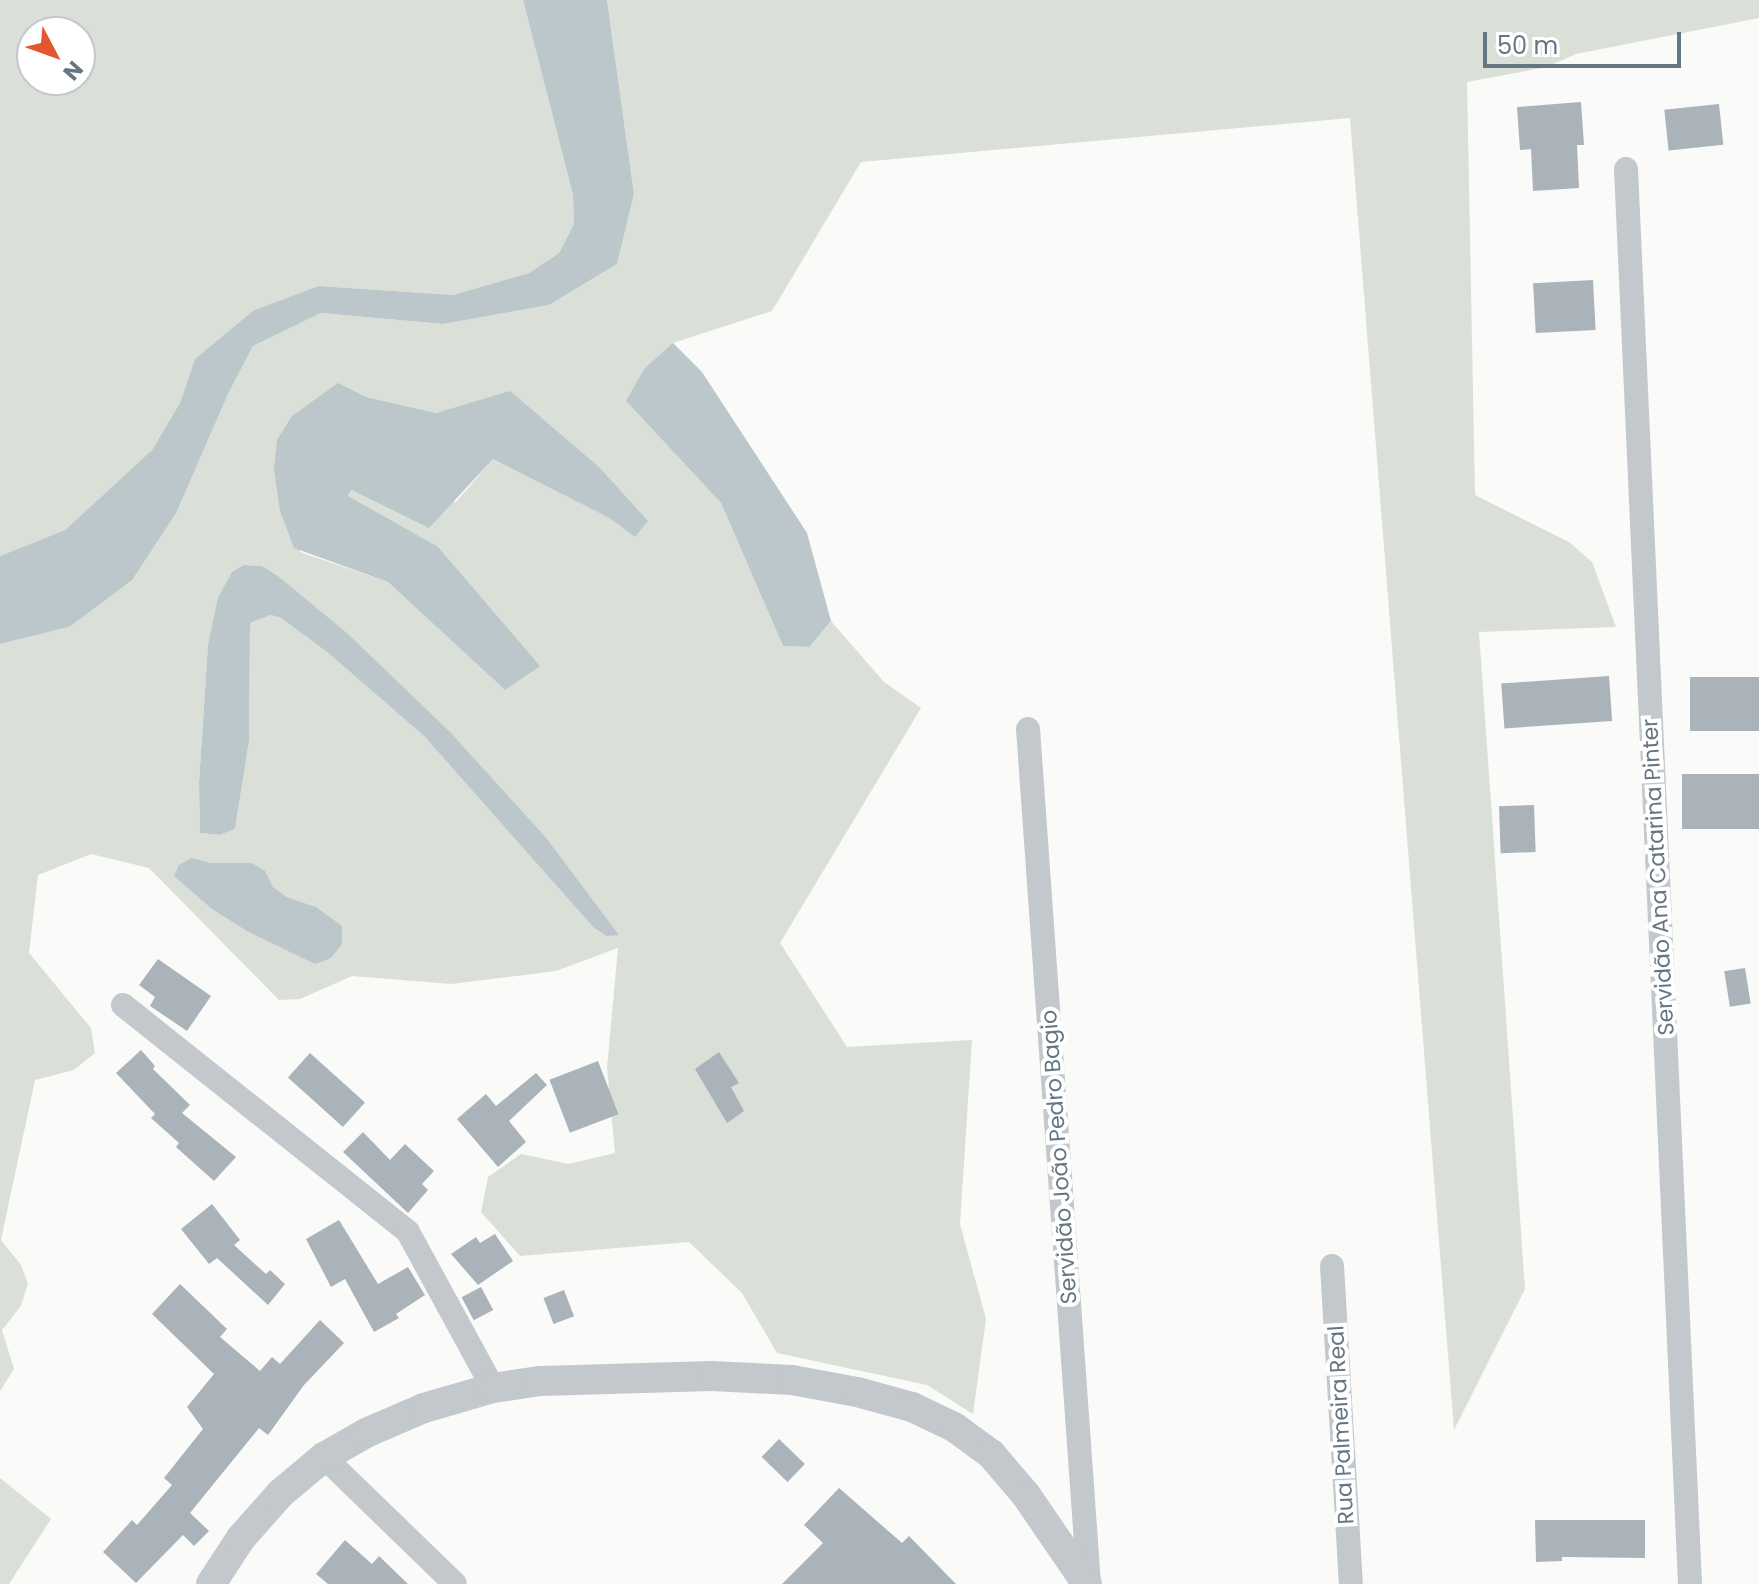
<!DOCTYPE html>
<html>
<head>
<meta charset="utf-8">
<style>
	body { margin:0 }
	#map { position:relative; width:1759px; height:1584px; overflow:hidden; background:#fafaf8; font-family:Poppins,sans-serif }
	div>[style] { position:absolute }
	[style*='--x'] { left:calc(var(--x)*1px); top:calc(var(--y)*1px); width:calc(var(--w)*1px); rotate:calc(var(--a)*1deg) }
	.green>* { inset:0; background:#dadfd7 }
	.water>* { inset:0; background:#bbc7cb }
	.building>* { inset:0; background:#aab3b9; transform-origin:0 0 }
	.minor>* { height:24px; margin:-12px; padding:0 12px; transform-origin:12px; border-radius:12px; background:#c3c8cc }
	.tertiary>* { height:30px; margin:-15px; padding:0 15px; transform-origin:15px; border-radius:15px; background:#c3c8cc }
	span { translate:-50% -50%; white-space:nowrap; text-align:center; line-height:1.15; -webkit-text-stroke:8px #fff; paint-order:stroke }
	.street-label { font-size:22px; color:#657683 }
	.north { position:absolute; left:16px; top:16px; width:80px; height:80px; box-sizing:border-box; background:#fff; border:2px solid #c1c8cd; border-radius:50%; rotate:131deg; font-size:22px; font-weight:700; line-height:32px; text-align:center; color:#657683 }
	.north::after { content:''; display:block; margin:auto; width:28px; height:36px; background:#e4572e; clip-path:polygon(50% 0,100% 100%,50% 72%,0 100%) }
	.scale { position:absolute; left:1483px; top:32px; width:198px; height:36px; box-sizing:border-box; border:4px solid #657683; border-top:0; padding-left:10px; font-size:24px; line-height:28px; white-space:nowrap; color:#657683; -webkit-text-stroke:6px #fff; paint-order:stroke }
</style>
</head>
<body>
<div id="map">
	<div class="green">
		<i style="clip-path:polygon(evenodd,0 0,523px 0,573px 195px,574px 224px,559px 253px,529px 273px,453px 295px,319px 286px,195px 359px,180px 403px,152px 450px,65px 530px,0 556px,0 0,32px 32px,80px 32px,80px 80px,32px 80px,32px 32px)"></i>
		<i style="clip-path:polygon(evenodd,607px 0,1759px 0,1759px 18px,1576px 54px,1547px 67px,1467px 82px,1475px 495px,1569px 542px,1592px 562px,1616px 627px,1479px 632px,1525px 1289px,1454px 1430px,1350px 118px,861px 162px,772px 311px,673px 343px,626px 401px,721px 503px,783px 646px,809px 647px,831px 621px,884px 682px,921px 708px,780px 943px,847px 1047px,972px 1040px,960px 1224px,986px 1319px,973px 1414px,927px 1385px,777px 1353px,742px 1293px,689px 1242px,520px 1256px,481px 1212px,488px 1177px,521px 1154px,569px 1164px,615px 1153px,607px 1068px,618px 948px,556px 971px,451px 984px,352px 976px,300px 999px,279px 1000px,149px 868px,91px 854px,38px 875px,29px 953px,91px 1028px,95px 1053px,74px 1070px,35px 1080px,1px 1240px,21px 1265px,28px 1283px,21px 1306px,2px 1330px,14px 1369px,0 1391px,0 644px,69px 627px,227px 396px,253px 346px,321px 313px,443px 324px,549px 305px,617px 264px,634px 194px,607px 0,338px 384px,366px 397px,436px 413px,510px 392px,598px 466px,635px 536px,611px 519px,493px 459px,456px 502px,353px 490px,348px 496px,505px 690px,388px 582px,300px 552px,338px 384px,607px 0,244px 565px,262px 566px,278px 576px,548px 840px,619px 935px,593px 927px,424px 736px,327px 652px,281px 618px,271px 615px,250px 623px,249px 741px,235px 829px,220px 835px,200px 833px,199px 782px,208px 645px,244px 565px,607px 0,192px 858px,211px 863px,252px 863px,264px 871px,273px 887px,287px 897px,316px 907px,265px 939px,212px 909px,195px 893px,192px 858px)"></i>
		<i style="clip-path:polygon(0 1478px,51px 1519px,9px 1584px,0 1584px)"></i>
	</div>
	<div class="water">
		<i style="clip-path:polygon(523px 0,607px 0,634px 194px,617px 264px,549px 305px,443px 324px,321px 313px,253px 346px,227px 396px,176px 513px,132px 580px,69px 627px,0 644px,0 556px,65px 530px,152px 450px,180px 403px,195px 359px,253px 311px,319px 286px,453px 295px,529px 273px,559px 253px,574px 224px,573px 195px)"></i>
		<i style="clip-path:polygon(673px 343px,702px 372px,807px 533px,831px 621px,809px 647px,783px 646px,721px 503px,626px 401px,644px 369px)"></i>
		<i style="clip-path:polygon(338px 383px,366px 397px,436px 413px,510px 391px,598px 466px,648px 521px,635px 537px,611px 519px,493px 459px,429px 528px,352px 490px,348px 496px,438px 547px,540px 666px,505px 690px,388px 582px,294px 548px,280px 511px,274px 469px,277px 440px,292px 416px)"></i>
		<i style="clip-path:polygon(244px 565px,262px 566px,278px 576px,348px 634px,450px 732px,548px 840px,619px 935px,607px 936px,593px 927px,424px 736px,327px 652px,281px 618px,271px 615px,250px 623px,249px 741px,235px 829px,220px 835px,200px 833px,199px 782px,208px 645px,218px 598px,232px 572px)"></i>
		<i style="clip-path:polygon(192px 858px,211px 863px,252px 863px,265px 871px,273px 887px,287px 897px,316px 907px,342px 926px,342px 944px,331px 958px,315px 964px,247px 931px,212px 909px,174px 876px,179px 865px)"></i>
	</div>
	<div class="building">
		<i style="clip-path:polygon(1581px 102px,1584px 145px,1577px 145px,1579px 188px,1533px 191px,1531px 149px,1520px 150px,1517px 107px)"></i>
		<i style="left:1719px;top:104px;width:41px;height:55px;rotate:84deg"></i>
		<i style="left:1593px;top:280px;width:50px;height:60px;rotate:87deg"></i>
		<i style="left:1609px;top:676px;width:45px;height:108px;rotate:86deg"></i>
		<i style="left:1759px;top:677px;width:54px;height:69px;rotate:90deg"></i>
		<i style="left:1759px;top:774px;width:55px;height:77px;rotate:90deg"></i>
		<i style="left:1534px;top:805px;width:47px;height:35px;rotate:88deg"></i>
		<i style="clip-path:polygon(158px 959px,211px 996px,187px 1031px,150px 1006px,155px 997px,139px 985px)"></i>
		<i style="left:1745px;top:968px;width:36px;height:21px;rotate:81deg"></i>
		<i style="clip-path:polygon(141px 1050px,155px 1066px,153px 1069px,190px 1105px,182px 1113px,236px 1157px,214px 1181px,176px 1147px,179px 1143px,151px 1118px,155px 1114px,116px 1073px)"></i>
		<i style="clip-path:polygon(719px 1052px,739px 1083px,731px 1087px,744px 1111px,727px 1123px,695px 1069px)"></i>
		<i style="left:310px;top:1053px;width:74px;height:33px;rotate:42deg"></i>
		<i style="left:598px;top:1061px;width:57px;height:52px;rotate:69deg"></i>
		<i style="clip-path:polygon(536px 1073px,547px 1085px,509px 1121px,526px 1142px,498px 1167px,457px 1119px,486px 1094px,496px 1106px)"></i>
		<i style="clip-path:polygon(363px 1132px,390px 1160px,405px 1144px,434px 1171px,422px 1184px,428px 1190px,408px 1213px,343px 1152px)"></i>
		<i style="clip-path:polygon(212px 1204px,240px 1240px,234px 1245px,266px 1274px,270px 1270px,285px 1284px,268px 1305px,217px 1258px,209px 1264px,181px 1229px)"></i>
		<i style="clip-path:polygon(339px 1220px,378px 1284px,408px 1267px,425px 1295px,396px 1314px,399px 1318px,374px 1332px,345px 1279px,331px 1287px,306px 1239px)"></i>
		<i style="clip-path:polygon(495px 1234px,513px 1261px,478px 1285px,451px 1254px,476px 1237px,480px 1243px)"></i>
		<i style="clip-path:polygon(180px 1284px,227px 1329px,220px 1337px,260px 1371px,272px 1357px,280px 1364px,320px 1320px,344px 1343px,304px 1385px,268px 1435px,259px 1428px,190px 1513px,209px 1531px,194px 1546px,183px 1535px,136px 1583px,103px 1552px,132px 1520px,137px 1525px,172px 1485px,164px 1478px,203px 1429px,187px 1407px,214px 1374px,152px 1314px)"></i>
		<i style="left:481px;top:1287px;width:26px;height:22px;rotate:62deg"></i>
		<i style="left:564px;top:1290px;width:28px;height:22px;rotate:69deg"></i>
		<i style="left:779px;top:1439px;width:36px;height:25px;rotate:44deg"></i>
		<i style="clip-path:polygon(839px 1488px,902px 1543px,909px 1536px,956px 1584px,782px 1584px,823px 1543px,804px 1525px)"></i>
		<i style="clip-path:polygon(1535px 1520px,1645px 1520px,1645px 1558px,1562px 1557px,1562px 1561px,1536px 1562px)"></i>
		<i style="clip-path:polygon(345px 1540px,372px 1564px,379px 1556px,408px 1584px,328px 1584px,316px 1574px)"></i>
	</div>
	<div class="minor">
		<i style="--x:1626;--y:169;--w:1416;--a:87.41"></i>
		<i style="--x:1028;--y:729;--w:857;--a:85.92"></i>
		<i style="--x:123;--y:1005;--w:364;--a:38.5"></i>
		<i style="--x:408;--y:1232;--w:178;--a:61.4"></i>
		<i style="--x:1332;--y:1266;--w:319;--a:86.6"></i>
		<i style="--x:324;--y:1457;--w:182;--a:44.1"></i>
	</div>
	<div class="tertiary">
		<i style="--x:211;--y:1584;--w:55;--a:-56.9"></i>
		<i style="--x:241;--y:1538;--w:60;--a:-48.4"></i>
		<i style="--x:281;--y:1493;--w:56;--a:-39.9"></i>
		<i style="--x:324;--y:1457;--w:48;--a:-29.7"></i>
		<i style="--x:366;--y:1433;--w:63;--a:-23.3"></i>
		<i style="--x:424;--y:1408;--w:72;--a:-16.2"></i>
		<i style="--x:493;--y:1388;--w:48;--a:-8.5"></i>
		<i style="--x:540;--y:1381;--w:172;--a:-1.7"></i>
		<i style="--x:712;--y:1376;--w:80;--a:2.9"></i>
		<i style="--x:792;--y:1380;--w:66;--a:10.5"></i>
		<i style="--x:857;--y:1392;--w:57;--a:15.3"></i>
		<i style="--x:912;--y:1407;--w:47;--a:25.5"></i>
		<i style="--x:954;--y:1427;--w:46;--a:36.1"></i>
		<i style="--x:991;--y:1454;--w:54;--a:49.5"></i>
		<i style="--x:1026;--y:1495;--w:108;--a:55.6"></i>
	</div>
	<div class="street-label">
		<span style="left:1658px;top:877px;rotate:-93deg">Servidão Ana Catarina Pinter</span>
		<span style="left:1059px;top:1157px;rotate:-94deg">Servidão João Pedro Bagio</span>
		<span style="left:1341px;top:1425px;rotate:-93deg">Rua Palmeira Real</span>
	</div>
	<div class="north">N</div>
	<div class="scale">50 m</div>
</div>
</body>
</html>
